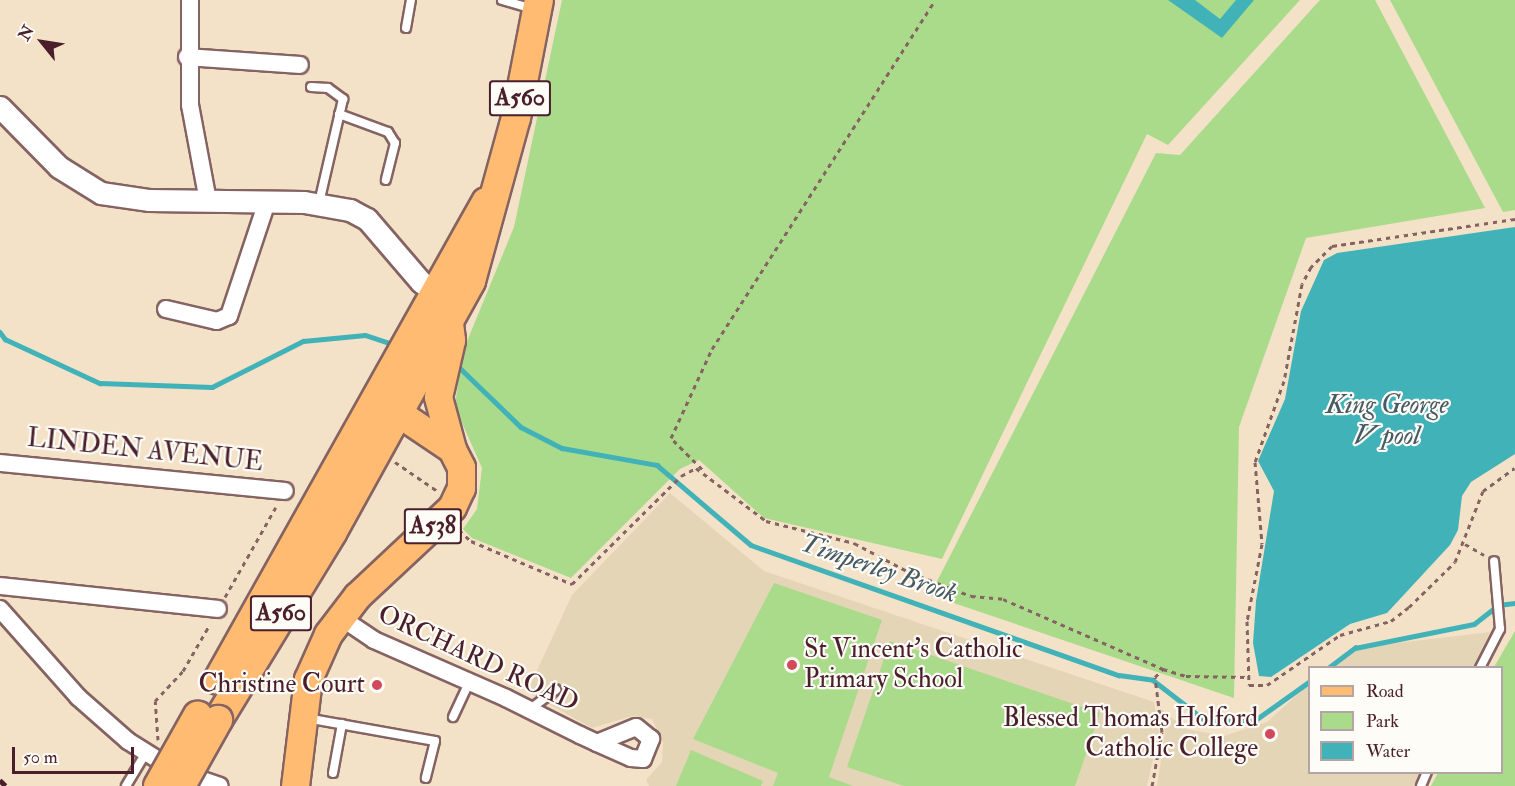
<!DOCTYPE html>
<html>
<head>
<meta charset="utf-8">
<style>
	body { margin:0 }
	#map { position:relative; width:1515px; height:786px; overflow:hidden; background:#f3e2c7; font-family:"IM FELL Double Pica",serif }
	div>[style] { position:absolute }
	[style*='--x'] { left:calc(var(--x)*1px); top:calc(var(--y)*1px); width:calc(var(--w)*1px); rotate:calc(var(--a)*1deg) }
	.built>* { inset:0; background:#e5d5b7 }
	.green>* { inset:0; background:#a9db8a }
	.water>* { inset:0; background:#42b2b9 }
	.stream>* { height:4.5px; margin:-2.25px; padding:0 2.25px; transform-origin:2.25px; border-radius:2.25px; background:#42b2b9 }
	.path>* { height:3px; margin-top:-1.5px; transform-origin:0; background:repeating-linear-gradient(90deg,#856362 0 4.5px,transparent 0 9px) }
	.roads { filter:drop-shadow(2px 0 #856362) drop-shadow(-2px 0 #856362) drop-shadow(0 2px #856362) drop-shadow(0 -2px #856362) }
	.service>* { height:8px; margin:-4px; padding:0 4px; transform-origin:4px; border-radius:4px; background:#fff }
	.minor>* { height:16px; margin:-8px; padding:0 8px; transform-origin:8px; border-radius:8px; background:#fff }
	.tertiary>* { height:21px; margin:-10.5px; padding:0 10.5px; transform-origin:10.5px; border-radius:10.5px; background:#fff }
	.primary>* { height:27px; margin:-13.5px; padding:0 13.5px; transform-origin:13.5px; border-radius:13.5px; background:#ffbb71 }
	.trunk>* { height:28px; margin:-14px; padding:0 14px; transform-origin:14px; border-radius:14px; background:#ffbb71 }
	.rail>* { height:4.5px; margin-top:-2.25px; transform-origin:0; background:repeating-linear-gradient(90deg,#4a1f2b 0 9px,transparent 0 13.5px) }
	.bridges { filter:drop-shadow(2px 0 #856362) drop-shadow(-2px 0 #856362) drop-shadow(0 2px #856362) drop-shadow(0 -2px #856362) }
	.trunk-bridge>* { height:28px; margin:-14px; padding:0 14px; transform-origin:14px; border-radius:14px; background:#ffbb71 }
	.dots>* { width:16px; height:16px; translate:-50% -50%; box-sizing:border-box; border:3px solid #fdfcf7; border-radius:50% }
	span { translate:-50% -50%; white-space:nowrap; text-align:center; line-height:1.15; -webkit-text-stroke:4.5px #fdfcf7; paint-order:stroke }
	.shield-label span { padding:2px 4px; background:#fdfcf7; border:2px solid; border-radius:4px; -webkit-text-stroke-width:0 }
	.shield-label { font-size:24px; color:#4a1f2b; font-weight:700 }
	.street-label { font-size:26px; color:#4a1f2b }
	.poi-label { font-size:26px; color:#4a1f2b }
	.left { translate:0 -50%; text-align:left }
	.right { translate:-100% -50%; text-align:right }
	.water-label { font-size:27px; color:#475a64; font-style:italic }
	.legend { position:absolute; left:1308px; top:666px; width:195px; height:108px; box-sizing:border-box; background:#fdfcf7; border:2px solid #b5a4a5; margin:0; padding:8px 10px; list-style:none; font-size:18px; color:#4a1f2b }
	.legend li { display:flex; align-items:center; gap:12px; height:30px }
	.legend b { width:30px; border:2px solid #b5a4a5 }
	.north { position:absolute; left:12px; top:12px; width:60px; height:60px; -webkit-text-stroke:4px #fdfcf7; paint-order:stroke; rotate:300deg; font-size:16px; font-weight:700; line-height:24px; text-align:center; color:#4a1f2b }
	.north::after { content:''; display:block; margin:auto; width:21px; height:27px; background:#4a1f2b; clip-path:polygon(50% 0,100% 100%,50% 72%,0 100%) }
	.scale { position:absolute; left:12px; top:747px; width:122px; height:27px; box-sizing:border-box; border:3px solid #4a1f2b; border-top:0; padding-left:8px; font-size:18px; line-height:21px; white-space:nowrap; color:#4a1f2b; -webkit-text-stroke:4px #fdfcf7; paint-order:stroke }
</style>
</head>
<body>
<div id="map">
	<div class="built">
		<i style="clip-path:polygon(670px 493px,764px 571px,1154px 702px,1159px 732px,1147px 786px,649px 786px,646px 780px,662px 762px,663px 742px,652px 719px,632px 716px,592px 728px,527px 692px,572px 595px)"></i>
		<i style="clip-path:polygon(1490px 632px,1473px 667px,1331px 667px,1356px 648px)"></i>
		<i style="clip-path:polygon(1309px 684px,1310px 772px,1420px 773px,1413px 786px,1157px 786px,1165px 733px,1161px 709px,1186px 729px,1224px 736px,1267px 722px)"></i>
	</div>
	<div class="green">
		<i style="clip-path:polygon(562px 0,1300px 0,1168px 145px,1147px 134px,942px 559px,764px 518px,699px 460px,680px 469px,571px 578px,472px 538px,463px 529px,477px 509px,482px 468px,455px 407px,461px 356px,514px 227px)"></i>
		<i style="clip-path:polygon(1320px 0,1375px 0,1485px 208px,1306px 238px,1239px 427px,1234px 698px,930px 595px,1156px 153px,1180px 155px)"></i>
		<i style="clip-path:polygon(1390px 0,1515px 0,1515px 210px,1503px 212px)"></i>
		<i style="clip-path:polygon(774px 583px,882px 620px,829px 777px,853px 786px,773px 786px,778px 773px,693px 739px)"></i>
		<i style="clip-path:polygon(1515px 631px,1515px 786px,1431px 786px,1438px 773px,1502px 772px,1502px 668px,1494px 667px)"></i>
		<i style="clip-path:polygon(890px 641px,1100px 713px,1075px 786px,904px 786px,847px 767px)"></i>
		<i style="clip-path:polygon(691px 750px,763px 781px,761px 786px,676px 786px)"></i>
	</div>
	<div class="water">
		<i style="clip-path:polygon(1168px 0,1195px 0,1220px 19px,1236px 0,1254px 0,1222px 38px)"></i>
		<i style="clip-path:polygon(1515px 227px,1515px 454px,1471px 482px,1462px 496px,1458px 530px,1450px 545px,1387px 613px,1350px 624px,1271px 677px,1259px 676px,1253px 643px,1256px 601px,1274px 491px,1258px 461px,1285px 399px,1301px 311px,1324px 260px,1337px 253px)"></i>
	</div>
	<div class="stream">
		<i style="--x:0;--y:332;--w:9;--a:54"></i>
		<i style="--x:5;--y:339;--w:105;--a:24.9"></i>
		<i style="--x:100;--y:383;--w:112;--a:2"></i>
		<i style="--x:212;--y:387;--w:102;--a:-26.8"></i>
		<i style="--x:303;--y:341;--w:62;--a:-5.5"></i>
		<i style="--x:365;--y:335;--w:25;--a:18"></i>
		<i style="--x:459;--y:367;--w:86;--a:44.1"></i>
		<i style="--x:521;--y:427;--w:46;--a:27.1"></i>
		<i style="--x:562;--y:448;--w:97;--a:10.1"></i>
		<i style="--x:657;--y:465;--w:123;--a:40.4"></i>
		<i style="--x:751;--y:545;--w:390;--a:19.5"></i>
		<i style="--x:1119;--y:675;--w:34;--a:8"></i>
		<i style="--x:1153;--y:680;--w:67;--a:37.7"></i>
		<i style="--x:1206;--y:721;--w:48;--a:0"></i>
		<i style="--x:1254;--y:721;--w:69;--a:-35.5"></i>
		<i style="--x:1328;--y:668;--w:34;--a:-37"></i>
		<i style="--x:1355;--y:648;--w:121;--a:-11.4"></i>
		<i style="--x:1474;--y:624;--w:31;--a:-38"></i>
		<i style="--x:1498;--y:605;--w:17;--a:-7"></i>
	</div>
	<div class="path">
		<i style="--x:1515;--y:219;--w:185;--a:171.6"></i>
		<i style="--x:1332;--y:246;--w:30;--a:135"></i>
		<i style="--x:1311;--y:267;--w:19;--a:118"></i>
		<i style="--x:1302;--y:284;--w:99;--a:100.5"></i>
		<i style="--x:1284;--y:381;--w:86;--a:109.7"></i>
		<i style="--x:1255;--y:462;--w:82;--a:85.1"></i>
		<i style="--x:1262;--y:544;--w:78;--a:101"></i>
		<i style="--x:1247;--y:621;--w:64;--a:88.2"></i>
		<i style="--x:1249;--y:685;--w:18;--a:0"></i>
		<i style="--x:1267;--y:685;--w:88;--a:-34.4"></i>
		<i style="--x:1340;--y:635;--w:53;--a:-15.4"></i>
		<i style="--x:1391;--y:621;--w:23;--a:-38"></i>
		<i style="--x:1409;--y:607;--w:64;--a:-44.4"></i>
		<i style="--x:1455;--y:562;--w:76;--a:-68.5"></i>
		<i style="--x:1483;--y:491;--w:39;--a:-36"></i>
		<i style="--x:395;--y:462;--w:50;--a:34.3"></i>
		<i style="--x:702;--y:469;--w:44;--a:-135"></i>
		<i style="--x:671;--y:438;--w:98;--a:-65.3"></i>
		<i style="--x:712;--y:349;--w:414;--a:-57.4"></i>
		<i style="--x:459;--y:530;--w:16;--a:43"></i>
		<i style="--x:471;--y:541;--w:110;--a:23.1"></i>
		<i style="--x:572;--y:584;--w:153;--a:-44.7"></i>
		<i style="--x:681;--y:476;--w:17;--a:-28"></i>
		<i style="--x:696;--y:468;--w:88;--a:37.1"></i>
		<i style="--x:766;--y:521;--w:91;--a:14"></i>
		<i style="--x:854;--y:543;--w:64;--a:27.8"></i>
		<i style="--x:911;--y:573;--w:64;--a:21"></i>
		<i style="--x:971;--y:596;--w:32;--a:5"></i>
		<i style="--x:1003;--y:599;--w:175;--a:23.6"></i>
		<i style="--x:1163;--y:669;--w:24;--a:17"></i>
		<i style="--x:1186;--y:676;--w:60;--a:1"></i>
		<i style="--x:1465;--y:544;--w:22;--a:30"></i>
		<i style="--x:225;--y:597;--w:103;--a:-60.5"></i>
		<i style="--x:158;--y:740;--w:39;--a:-94"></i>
		<i style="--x:155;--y:701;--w:41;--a:-47"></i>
		<i style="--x:183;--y:671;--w:54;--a:-60.1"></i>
		<i style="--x:1152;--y:786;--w:55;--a:-79.5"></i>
		<i style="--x:1162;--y:732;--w:55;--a:-97.3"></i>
		<i style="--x:1155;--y:677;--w:11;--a:-45"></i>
	</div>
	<div class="roads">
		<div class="service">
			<i style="--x:502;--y:0;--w:33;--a:16"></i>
			<i style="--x:406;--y:28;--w:28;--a:-80"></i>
			<i style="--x:311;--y:87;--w:17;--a:3"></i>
			<i style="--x:328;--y:88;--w:19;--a:36"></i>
			<i style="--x:343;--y:99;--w:107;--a:103"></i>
			<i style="--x:339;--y:114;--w:52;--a:20.2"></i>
			<i style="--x:388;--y:132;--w:13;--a:58"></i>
			<i style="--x:395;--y:143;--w:38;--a:104"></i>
			<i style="--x:1480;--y:668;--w:44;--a:-62.9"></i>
			<i style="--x:1500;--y:629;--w:68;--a:-95"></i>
			<i style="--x:529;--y:710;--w:34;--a:-37"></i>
			<i style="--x:453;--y:717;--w:38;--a:-65"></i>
			<i style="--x:306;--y:718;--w:131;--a:10.1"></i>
			<i style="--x:435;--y:741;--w:38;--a:104"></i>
			<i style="--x:333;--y:773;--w:50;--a:-79.6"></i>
			<i style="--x:126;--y:786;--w:39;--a:-59"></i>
			<i style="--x:1421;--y:786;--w:15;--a:-67"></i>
		</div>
		<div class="minor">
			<i style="--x:190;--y:0;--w:105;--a:90"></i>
			<i style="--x:190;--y:105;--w:98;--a:79.4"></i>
			<i style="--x:187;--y:57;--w:113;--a:4"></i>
			<i style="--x:166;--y:309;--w:52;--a:13.2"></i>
			<i style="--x:217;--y:321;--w:13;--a:-23"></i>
			<i style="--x:229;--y:316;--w:120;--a:-71.6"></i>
			<i style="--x:0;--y:463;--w:286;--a:5.6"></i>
			<i style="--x:0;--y:586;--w:219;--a:6"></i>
			<i style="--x:0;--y:609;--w:118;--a:48.4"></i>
			<i style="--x:78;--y:697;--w:67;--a:41.3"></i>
			<i style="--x:128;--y:741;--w:57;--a:32"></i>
			<i style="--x:176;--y:771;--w:46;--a:18.8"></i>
			<i style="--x:340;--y:617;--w:41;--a:34.1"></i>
			<i style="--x:374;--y:640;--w:144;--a:23.7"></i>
			<i style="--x:506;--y:698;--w:83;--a:26.6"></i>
			<i style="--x:580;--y:735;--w:19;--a:25"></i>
			<i style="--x:597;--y:743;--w:37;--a:24"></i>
			<i style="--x:631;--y:758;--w:12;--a:5"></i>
			<i style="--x:643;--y:759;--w:22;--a:-68"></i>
			<i style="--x:651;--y:739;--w:19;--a:-141"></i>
			<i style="--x:636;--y:727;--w:42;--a:157.7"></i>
		</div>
		<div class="tertiary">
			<i style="--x:0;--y:107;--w:84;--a:45.5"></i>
			<i style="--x:59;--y:167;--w:49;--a:31.8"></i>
			<i style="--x:101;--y:193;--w:49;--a:8.3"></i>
			<i style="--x:149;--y:200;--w:155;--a:0.7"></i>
			<i style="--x:304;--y:202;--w:47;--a:9.9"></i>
			<i style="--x:350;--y:210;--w:19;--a:28"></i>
			<i style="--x:367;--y:219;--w:83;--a:49.4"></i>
			<i style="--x:421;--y:282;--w:32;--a:35"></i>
		</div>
		<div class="primary">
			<i style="--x:449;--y:323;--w:17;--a:83"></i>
			<i style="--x:451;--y:340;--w:58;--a:102.8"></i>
			<i style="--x:438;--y:397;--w:54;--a:74.9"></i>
			<i style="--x:295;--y:786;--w:108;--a:-83.1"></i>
			<i style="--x:308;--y:679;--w:49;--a:-66"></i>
			<i style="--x:328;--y:634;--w:48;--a:-52.7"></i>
			<i style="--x:357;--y:596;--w:130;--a:-43.1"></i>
			<i style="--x:452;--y:507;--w:21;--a:-65"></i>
			<i style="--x:461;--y:488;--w:21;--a:-90"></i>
			<i style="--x:461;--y:467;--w:20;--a:-117"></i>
			<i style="--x:452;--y:449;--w:88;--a:-146.1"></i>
		</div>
		<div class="trunk">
			<i style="--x:218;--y:680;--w:548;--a:-60.72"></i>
			<i style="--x:218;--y:720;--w:219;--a:-58.6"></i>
			<i style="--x:332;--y:533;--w:288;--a:-61.1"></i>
			<i style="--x:471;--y:281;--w:169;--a:-74.6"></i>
			<i style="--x:516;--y:118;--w:120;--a:-79"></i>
		</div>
	</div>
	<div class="rail">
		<i style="--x:0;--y:780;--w:8;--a:45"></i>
	</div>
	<div class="bridges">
		<div class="trunk-bridge">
			<i style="--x:158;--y:786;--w:81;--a:-60.6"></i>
			<i style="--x:181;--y:786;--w:76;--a:-60.7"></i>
		</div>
	</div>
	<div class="dots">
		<i style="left:792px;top:665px;background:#d1495b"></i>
		<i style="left:377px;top:685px;background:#d1495b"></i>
		<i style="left:1270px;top:734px;background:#d1495b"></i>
	</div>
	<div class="shield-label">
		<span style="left:520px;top:98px">A560</span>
		<span style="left:433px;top:526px">A538</span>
		<span style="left:281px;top:613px">A560</span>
	</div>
	<div class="street-label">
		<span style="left:145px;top:451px;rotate:6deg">LINDEN AVENUE</span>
		<span style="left:478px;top:659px;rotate:25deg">ORCHARD ROAD</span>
	</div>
	<div class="poi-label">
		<span class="left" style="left:804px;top:665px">St Vincent's Catholic<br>Primary School</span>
		<span class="right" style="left:365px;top:685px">Christine Court</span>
		<span class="right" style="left:1258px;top:734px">Blessed Thomas Holford<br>Catholic College</span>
	</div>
	<div class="water-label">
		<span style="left:1387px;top:420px">King George<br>V pool</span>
		<span style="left:879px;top:568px;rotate:19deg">Timperley Brook</span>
	</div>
	<ul class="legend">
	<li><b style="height:8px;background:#ffbb71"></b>Road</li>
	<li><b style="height:16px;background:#a9db8a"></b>Park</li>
	<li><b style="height:16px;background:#42b2b9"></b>Water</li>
	</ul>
	<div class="north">N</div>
	<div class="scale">50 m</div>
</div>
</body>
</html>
